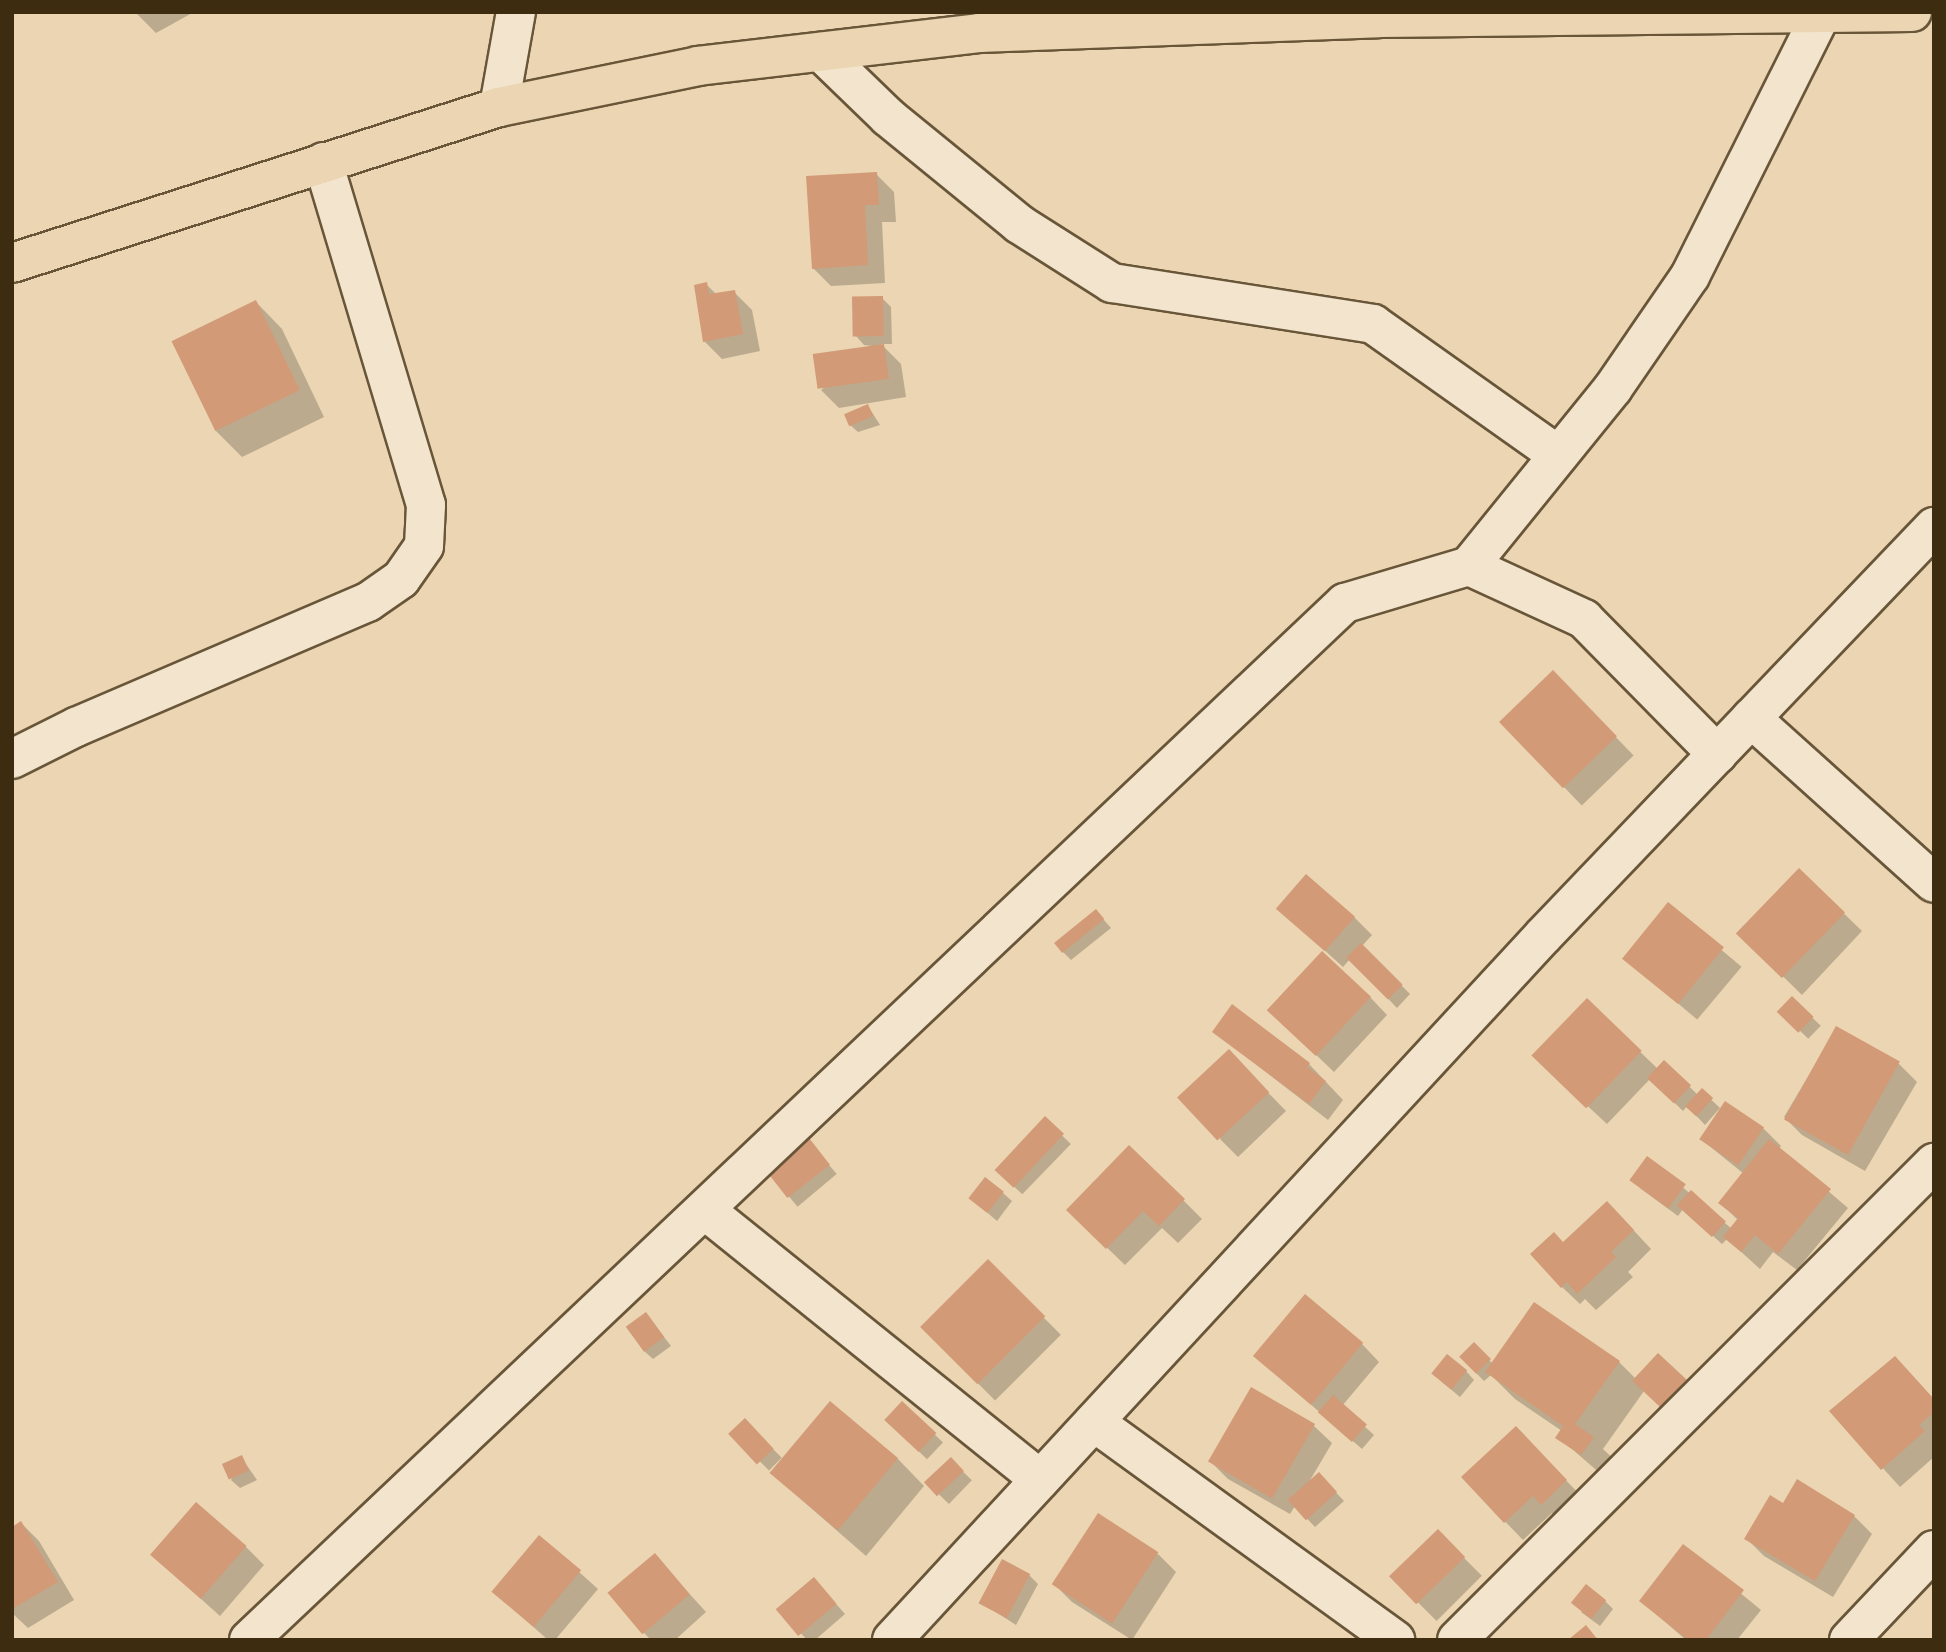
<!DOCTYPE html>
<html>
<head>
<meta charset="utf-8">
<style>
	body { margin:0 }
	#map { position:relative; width:1946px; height:1652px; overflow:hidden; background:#ebd5b2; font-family:"Libre Bodoni",serif }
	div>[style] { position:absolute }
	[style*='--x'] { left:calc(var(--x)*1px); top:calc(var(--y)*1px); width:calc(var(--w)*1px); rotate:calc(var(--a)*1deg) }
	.shadow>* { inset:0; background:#0003; transform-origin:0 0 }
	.building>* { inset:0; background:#d29a76; transform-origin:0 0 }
	.roads { filter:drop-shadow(2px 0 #695639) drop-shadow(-2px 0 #695639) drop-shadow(0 2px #695639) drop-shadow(0 -2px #695639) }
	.street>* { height:38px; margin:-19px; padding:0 19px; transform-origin:19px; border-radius:19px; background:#f2e4cd }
	.highway>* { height:38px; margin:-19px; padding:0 19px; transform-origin:19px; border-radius:19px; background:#ebd5b2 }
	span { translate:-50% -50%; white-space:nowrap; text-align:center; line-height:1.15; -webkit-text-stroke:5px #f2e4cd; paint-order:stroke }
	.frame { position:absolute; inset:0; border:14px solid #3e2c11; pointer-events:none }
</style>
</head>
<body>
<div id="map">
	<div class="shadow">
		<i style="clip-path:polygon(135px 12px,194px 12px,156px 33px)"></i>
		<i style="clip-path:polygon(876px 174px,894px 192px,896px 222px,882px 222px,885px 283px,831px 286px,813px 268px)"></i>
		<i style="clip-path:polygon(706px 284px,717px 295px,734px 292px,752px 310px,760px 351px,722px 359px,704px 341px)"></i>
		<i style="clip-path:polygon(882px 298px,891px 307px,892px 344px,881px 344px,901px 364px,906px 397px,839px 408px,821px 390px,880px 347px,864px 345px,856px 336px)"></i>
		<i style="clip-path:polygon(256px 302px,282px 329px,324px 417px,242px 457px,215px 430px)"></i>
		<i style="clip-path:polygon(868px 406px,880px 425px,858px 432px,849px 424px)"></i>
		<i style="left:1553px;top:672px;width:116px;height:72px;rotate:46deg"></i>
		<i style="clip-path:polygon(1799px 870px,1862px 931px,1802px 995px,1757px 951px)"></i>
		<i style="left:1668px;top:905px;width:96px;height:69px;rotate:40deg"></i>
		<i style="clip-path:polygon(1278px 908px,1354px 917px,1372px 935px,1362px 946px,1410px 994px,1397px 1008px,1350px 959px,1343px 967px)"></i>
		<i style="clip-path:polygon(1096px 911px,1111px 928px,1071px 960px,1063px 952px)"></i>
		<i style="clip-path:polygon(1370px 997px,1387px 1015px,1334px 1072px,1288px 1028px)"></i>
		<i style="left:1792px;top:998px;width:40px;height:18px;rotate:44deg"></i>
		<i style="clip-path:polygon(1587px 1001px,1658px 1069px,1665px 1063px,1698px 1095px,1702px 1091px,1720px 1108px,1705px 1125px,1687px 1106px,1683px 1111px,1650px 1079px,1607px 1124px,1553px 1074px)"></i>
		<i style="clip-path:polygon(1232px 1007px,1309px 1064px,1343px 1100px,1328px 1120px,1214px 1032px)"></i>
		<i style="clip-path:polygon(1837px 1028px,1899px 1064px,1917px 1082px,1865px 1171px,1802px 1135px,1784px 1117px)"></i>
		<i style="clip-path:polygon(1246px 1070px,1286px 1111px,1238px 1157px,1220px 1139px)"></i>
		<i style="left:1045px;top:1119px;width:36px;height:70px;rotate:44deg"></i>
		<i style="clip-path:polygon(1763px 1128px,1781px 1146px,1779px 1149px,1848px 1208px,1797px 1270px,1773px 1252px,1760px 1269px,1727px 1239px,1722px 1244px,1683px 1209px,1678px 1216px,1640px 1188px,1648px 1158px,1732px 1229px,1738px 1220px,1720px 1203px,1744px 1174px,1702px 1140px)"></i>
		<i style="left:809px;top:1141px;width:43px;height:51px;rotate:50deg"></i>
		<i style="clip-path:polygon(1130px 1147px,1202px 1219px,1178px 1243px,1162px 1228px,1125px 1265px,1068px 1210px)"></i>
		<i style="clip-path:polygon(1003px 1193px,1012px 1201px,997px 1221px,970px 1198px)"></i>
		<i style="clip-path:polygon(1625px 1221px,1651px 1249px,1628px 1272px,1633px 1277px,1596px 1310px,1585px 1299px,1580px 1304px,1562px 1287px,1563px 1244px)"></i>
		<i style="left:988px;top:1262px;width:103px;height:93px;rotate:45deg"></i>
		<i style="clip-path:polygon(646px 1314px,671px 1346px,653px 1359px,644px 1351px)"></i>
		<i style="clip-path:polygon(1362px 1344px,1379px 1362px,1342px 1406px,1374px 1435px,1362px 1449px,1255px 1356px)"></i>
		<i style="clip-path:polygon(1474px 1344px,1493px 1364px,1619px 1362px,1636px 1379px,1644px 1391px,1603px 1449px,1620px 1465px,1609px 1481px,1558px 1437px,1562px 1431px,1515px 1399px,1491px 1375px,1484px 1381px,1476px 1373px,1461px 1356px)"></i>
		<i style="clip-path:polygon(1466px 1371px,1474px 1380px,1460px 1397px,1442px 1382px)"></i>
		<i style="clip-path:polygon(1934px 1399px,1934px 1457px,1900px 1487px,1831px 1411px)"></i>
		<i style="left:902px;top:1403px;width:57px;height:23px;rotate:44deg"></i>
		<i style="left:745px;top:1421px;width:52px;height:18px;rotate:45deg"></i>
		<i style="clip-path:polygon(1314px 1426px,1332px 1443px,1309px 1482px,1327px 1483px,1344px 1501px,1315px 1527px,1295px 1506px,1290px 1514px,1228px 1479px,1210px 1461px)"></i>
		<i style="clip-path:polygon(1533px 1446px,1584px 1499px,1560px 1522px,1552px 1513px,1523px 1540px,1463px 1478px)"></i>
		<i style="clip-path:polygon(241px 1457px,257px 1480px,240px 1488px,231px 1480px)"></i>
		<i style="clip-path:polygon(898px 1459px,924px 1486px,866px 1556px,772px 1474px)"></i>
		<i style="left:951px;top:1460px;width:29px;height:33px;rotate:44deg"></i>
		<i style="clip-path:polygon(1783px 1505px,1854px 1516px,1872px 1534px,1833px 1597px,1764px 1556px,1746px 1538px)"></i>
		<i style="clip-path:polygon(21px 1523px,39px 1541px,74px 1600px,28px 1628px,12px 1613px,12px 1529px)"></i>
		<i style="left:1438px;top:1532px;width:62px;height:64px;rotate:45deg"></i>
		<i style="clip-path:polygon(540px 1537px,598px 1589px,555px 1640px,548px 1640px,493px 1591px)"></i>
		<i style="clip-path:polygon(1683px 1546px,1761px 1610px,1737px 1640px,1686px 1640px,1641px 1601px)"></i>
		<i style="clip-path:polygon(246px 1547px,264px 1565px,220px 1616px,152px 1555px)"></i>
		<i style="clip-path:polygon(1158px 1554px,1176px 1572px,1132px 1640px,1072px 1602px,1054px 1584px)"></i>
		<i style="clip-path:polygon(655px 1556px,706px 1612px,675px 1640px,651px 1640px,644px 1633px)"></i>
		<i style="clip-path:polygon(1029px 1575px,1038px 1584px,1016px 1625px,982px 1603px)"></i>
		<i style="clip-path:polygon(822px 1588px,845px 1614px,815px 1640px,807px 1640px,779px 1609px)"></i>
		<i style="clip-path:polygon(1605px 1601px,1613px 1609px,1600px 1626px,1581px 1612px)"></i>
	</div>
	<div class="building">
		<i style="clip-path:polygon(877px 172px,879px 205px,865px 205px,868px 265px,812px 269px,806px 176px)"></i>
		<i style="clip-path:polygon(707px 282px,709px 294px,735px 290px,743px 334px,703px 342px,694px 285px)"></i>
		<i style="left:883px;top:296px;width:40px;height:31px;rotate:89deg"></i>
		<i style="left:256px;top:300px;width:100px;height:94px;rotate:64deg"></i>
		<i style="left:884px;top:344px;width:35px;height:72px;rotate:82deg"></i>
		<i style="left:868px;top:404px;width:13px;height:26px;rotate:67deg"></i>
		<i style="left:1553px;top:670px;width:92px;height:75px;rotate:46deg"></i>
		<i style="left:1799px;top:868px;width:64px;height:91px;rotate:44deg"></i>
		<i style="left:1306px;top:874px;width:65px;height:46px;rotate:41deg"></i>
		<i style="left:1668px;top:902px;width:72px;height:73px;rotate:39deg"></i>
		<i style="left:1096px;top:909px;width:13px;height:54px;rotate:51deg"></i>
		<i style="left:1361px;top:943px;width:59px;height:21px;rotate:45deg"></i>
		<i style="left:1322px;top:951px;width:67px;height:81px;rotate:43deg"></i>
		<i style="left:1792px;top:996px;width:30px;height:22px;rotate:44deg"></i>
		<i style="left:1587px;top:998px;width:76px;height:80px;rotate:44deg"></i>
		<i style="clip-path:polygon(1232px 1004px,1310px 1063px,1307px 1067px,1326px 1081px,1309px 1104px,1212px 1032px)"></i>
		<i style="left:1836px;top:1026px;width:73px;height:107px;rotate:29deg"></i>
		<i style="left:1229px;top:1049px;width:59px;height:71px;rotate:47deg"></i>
		<i style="left:1664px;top:1060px;width:37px;height:25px;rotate:43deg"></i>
		<i style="left:1702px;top:1088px;width:15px;height:25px;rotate:42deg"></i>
		<i style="left:1725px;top:1101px;width:47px;height:46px;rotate:34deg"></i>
		<i style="left:1045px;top:1116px;width:26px;height:74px;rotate:43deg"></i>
		<i style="left:809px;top:1138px;width:34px;height:54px;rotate:52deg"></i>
		<i style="clip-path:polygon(1769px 1139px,1831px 1189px,1778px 1254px,1755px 1235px,1741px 1252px,1723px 1237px,1738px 1218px,1718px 1203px)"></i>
		<i style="clip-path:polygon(1129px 1145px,1185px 1199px,1159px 1226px,1143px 1211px,1106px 1249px,1066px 1210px)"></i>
		<i style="left:1647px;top:1156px;width:48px;height:30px;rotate:36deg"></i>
		<i style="left:985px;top:1177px;width:24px;height:27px;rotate:38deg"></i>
		<i style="left:1691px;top:1190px;width:47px;height:21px;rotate:42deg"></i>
		<i style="clip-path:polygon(1607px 1201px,1634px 1230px,1611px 1252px,1616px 1257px,1577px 1294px,1567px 1282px,1561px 1288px,1530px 1254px,1554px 1232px,1563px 1242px)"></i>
		<i style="left:988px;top:1259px;width:81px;height:96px;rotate:45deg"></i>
		<i style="left:1305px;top:1294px;width:76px;height:81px;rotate:40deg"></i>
		<i style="clip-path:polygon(1534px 1302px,1620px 1361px,1575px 1424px,1594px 1437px,1581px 1455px,1555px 1438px,1563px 1426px,1485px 1372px)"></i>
		<i style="left:646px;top:1312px;width:31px;height:25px;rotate:54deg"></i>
		<i style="left:1474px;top:1342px;width:24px;height:21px;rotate:45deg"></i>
		<i style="left:1658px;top:1353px;width:50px;height:38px;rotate:43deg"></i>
		<i style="left:1447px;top:1354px;width:26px;height:25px;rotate:39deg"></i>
		<i style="clip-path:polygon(1895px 1356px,1934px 1399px,1934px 1412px,1919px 1425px,1925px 1431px,1881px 1470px,1829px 1411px)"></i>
		<i style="left:1251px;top:1387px;width:74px;height:86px;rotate:30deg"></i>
		<i style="left:1333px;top:1395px;width:45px;height:23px;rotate:41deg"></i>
		<i style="left:830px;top:1401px;width:89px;height:94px;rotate:40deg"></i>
		<i style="left:902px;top:1401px;width:47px;height:26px;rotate:43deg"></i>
		<i style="left:745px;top:1418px;width:42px;height:23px;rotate:47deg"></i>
		<i style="clip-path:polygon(1516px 1426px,1567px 1480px,1541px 1505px,1533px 1496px,1504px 1523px,1461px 1477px)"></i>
		<i style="left:242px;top:1455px;width:17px;height:22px;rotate:66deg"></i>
		<i style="left:951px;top:1457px;width:19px;height:37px;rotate:47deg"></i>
		<i style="left:1319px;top:1472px;width:27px;height:42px;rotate:48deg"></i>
		<i style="clip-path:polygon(1797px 1479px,1855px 1515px,1815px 1581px,1744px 1539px,1770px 1495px,1783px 1503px)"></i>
		<i style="left:196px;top:1502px;width:67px;height:70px;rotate:41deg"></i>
		<i style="left:1098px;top:1513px;width:72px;height:85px;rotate:33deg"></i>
		<i style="clip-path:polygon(21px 1521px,58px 1582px,12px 1609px,12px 1527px)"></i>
		<i style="left:1438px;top:1529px;width:39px;height:68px;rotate:46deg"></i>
		<i style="left:539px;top:1535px;width:55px;height:74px;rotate:40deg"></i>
		<i style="clip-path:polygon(1683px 1544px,1744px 1590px,1706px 1640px,1688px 1640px,1639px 1601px)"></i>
		<i style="left:655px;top:1553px;width:54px;height:62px;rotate:50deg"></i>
		<i style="left:1002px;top:1559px;width:32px;height:50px;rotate:28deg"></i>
		<i style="left:814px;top:1577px;width:35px;height:50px;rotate:50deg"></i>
		<i style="left:1586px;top:1584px;width:26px;height:24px;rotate:39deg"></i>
		<i style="clip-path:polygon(1586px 1625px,1598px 1640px,1568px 1640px)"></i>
	</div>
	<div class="roads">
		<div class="street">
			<i style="--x:821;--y:52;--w:93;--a:44.1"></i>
			<i style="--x:888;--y:117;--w:169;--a:39.2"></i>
			<i style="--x:1019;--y:224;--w:110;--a:32.4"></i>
			<i style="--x:1112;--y:283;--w:264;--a:8.9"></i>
			<i style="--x:1373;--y:324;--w:227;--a:35.3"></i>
			<i style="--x:499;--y:107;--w:97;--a:-79.9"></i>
			<i style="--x:1469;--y:566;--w:229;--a:-51"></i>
			<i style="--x:1613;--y:388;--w:136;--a:-55.5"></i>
			<i style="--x:1690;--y:276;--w:295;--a:-63.4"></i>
			<i style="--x:1751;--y:718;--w:246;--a:42"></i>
			<i style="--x:12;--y:759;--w:72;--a:-26.6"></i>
			<i style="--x:76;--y:727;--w:318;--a:-23.2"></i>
			<i style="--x:368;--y:602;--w:40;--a:-34.9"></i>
			<i style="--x:401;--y:579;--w:40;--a:-55.1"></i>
			<i style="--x:424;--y:546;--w:41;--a:-87.2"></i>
			<i style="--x:426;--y:505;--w:358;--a:-106.7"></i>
			<i style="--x:705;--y:1210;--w:430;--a:38.8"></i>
			<i style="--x:1094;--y:1422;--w:372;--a:35.9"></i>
			<i style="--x:249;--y:1640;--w:1509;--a:-43.42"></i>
			<i style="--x:1345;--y:603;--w:129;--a:-16.6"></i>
			<i style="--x:1469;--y:566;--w:127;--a:24.7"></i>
			<i style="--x:1584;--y:619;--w:190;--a:45.4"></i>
			<i style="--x:892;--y:1640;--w:959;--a:-47.24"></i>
			<i style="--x:1543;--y:936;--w:566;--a:-46.29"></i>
			<i style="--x:1457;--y:1640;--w:675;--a:-45"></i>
			<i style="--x:1849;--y:1640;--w:124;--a:-46.6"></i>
		</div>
		<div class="highway">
			<i style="--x:12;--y:263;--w:511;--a:-17.76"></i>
			<i style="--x:499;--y:107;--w:203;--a:-11.6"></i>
			<i style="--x:698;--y:66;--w:283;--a:-6.7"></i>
			<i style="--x:979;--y:33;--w:400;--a:-2.1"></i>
			<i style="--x:1379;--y:18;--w:533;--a:-0.64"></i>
		</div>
	</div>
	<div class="frame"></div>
</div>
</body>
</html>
